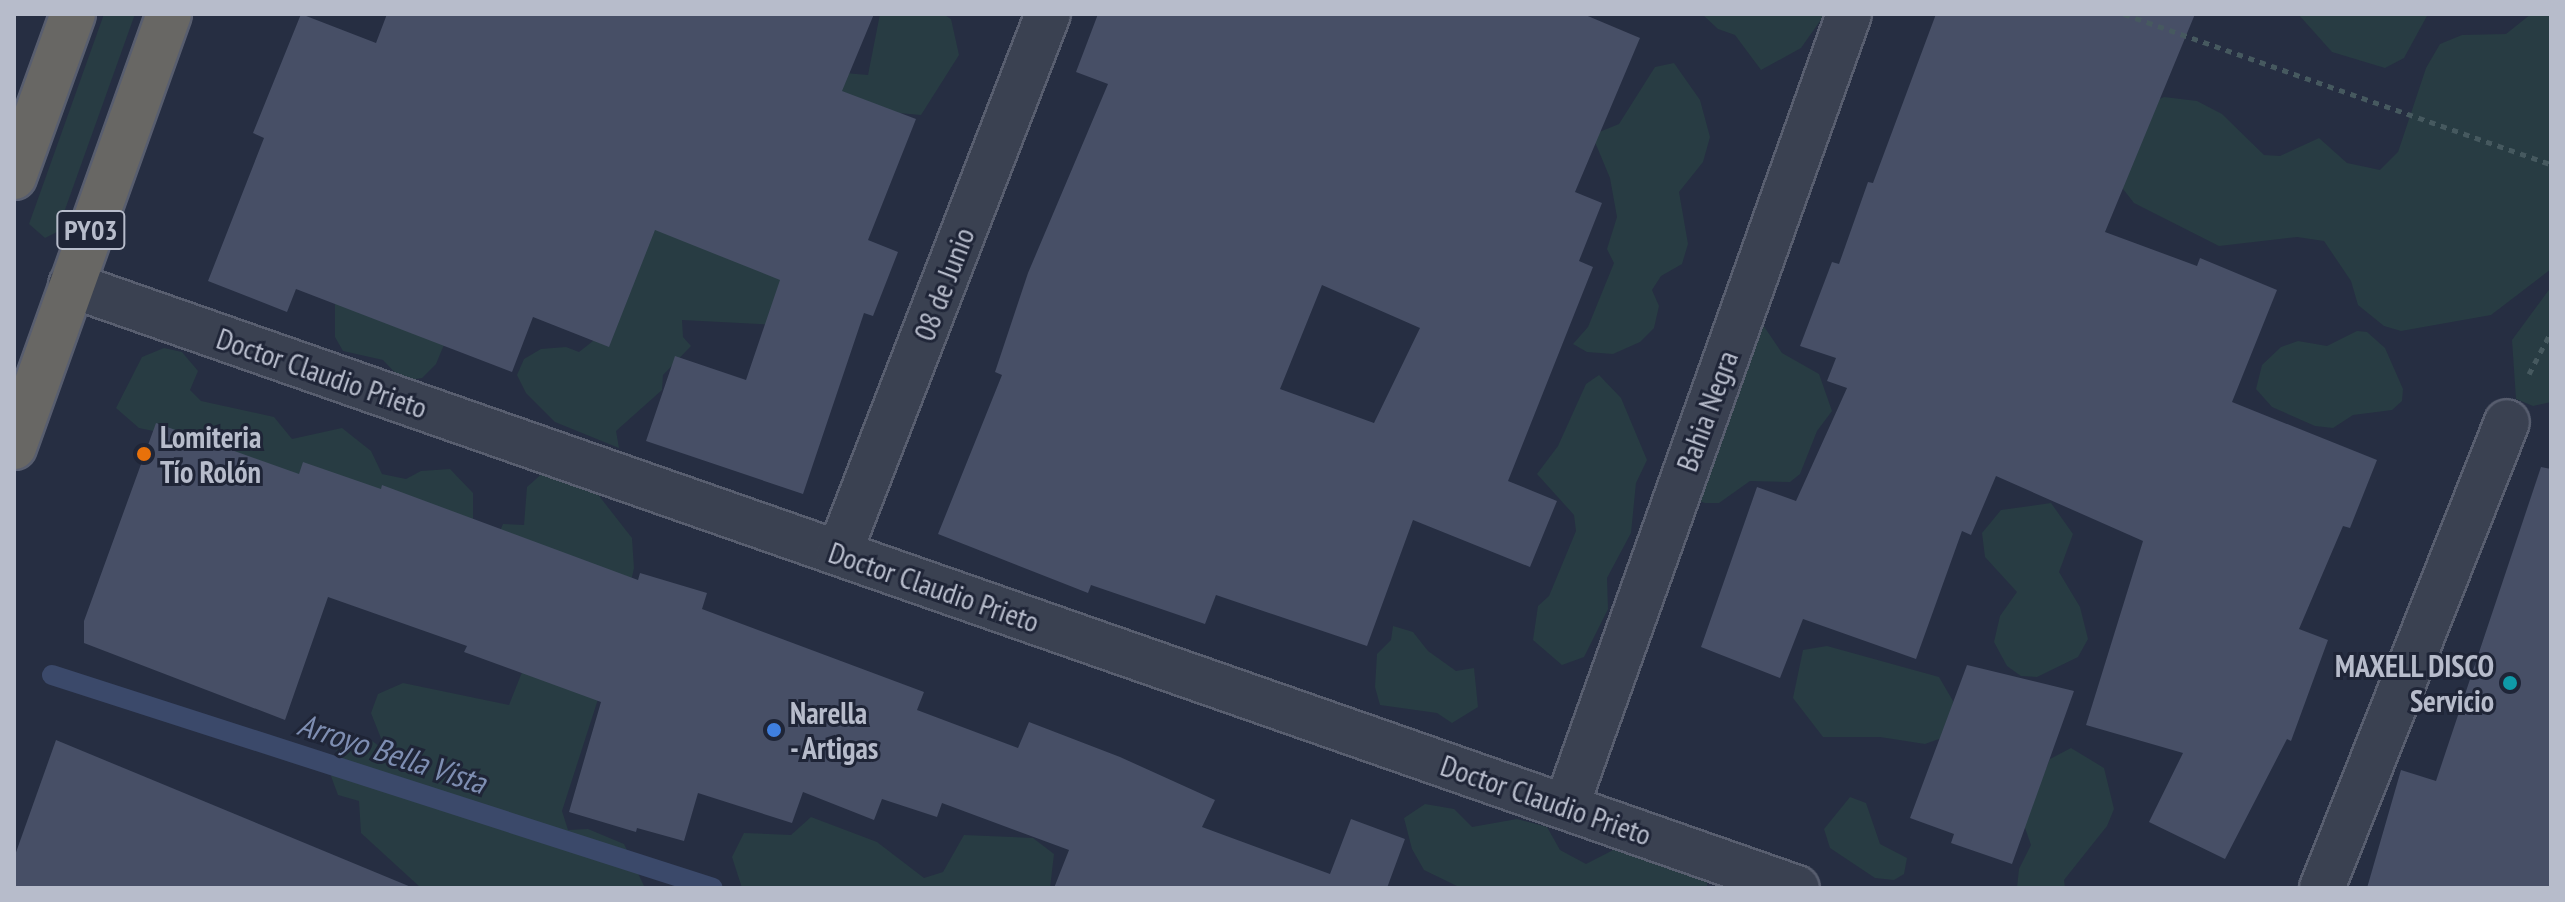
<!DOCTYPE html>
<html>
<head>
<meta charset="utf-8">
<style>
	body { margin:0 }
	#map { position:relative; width:2565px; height:902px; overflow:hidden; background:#262e42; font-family:"PT Sans Narrow",sans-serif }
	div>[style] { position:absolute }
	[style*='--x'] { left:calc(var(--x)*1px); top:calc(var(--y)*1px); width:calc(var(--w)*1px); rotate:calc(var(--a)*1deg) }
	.green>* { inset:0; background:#283c43 }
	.stream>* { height:20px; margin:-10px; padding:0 10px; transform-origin:10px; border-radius:10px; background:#3b496a }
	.building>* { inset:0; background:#474f66 }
	.path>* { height:5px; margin-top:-2.5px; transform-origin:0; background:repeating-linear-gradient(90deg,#46595f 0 6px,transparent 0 12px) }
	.roads { filter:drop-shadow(2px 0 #585e6f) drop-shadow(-2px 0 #585e6f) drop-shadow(0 2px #585e6f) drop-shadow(0 -2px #585e6f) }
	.minor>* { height:44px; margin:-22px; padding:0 22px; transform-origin:22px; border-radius:22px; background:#3a4151 }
	.trunk>* { height:44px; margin:-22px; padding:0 22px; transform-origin:22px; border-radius:22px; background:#686764 }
	.dots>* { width:22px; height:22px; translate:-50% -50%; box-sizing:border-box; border:4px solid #1f2537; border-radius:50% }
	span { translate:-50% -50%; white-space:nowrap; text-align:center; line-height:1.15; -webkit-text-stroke:6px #1f2537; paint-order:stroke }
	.shield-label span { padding:2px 6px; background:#1f2537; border:2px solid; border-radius:6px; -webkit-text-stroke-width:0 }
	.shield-label { font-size:28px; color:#b7bccb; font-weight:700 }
	.street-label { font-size:30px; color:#b7bccb }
	.poi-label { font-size:30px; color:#b7bccb; font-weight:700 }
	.left { translate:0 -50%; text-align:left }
	.right { translate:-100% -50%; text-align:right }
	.water-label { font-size:32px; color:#7e8eb2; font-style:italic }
	.frame { position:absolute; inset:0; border:16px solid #b7bccb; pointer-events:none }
</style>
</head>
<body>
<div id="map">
	<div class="green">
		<i style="clip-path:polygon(104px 14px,135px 14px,57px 232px,45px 238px,29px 224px)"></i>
		<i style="clip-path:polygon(880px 14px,943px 14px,951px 19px,959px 55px,921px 115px,876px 111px,830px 88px,833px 72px,868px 75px)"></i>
		<i style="clip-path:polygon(1702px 14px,1825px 14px,1801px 48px,1761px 70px,1735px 35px,1718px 29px)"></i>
		<i style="clip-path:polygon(2298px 14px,2428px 14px,2404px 58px,2385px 68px,2332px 52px)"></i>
		<i style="clip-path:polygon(2531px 14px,2551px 14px,2551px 269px,2491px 315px,2401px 331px,2384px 326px,2358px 305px,2351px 281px,2324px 241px,2297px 237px,2219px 246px,2134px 203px,2116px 180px,2150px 103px,2164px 97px,2197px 101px,2222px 114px,2264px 155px,2280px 156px,2319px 138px,2347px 163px,2380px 170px,2398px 152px,2426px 68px,2440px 44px,2462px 35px,2506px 34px)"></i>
		<i style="clip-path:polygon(1674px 63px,1700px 100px,1710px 137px,1703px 162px,1679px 192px,1688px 244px,1682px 264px,1661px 276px,1652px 290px,1659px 306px,1654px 328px,1640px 342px,1613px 354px,1587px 352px,1573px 344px,1588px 327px,1614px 263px,1607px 249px,1617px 217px,1610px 178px,1592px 135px,1619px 124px,1655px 67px)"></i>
		<i style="clip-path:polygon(637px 210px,797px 268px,778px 325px,682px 320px,683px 337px,691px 346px,663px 375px,662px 390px,616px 431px,619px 448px,555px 422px,526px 393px,517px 375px,524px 359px,541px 349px,566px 347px,579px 352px,593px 341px)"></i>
		<i style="clip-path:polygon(366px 276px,458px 311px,436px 364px,422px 378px,403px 381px,383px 360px,343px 351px,335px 337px,335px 304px)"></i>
		<i style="clip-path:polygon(2551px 287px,2551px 402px,2533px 406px,2516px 399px,2512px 340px)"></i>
		<i style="clip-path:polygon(1759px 319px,1782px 353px,1819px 374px,1832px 411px,1817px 431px,1800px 474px,1790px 482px,1750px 481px,1719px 503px,1705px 503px,1694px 499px)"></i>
		<i style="clip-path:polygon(2357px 331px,2367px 332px,2385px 348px,2403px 389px,2402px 401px,2392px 410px,2353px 415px,2333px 428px,2315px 426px,2272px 407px,2256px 389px,2262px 365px,2281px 347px,2298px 341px,2327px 346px)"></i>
		<i style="clip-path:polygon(164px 348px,182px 352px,198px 371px,190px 390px,201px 401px,274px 417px,292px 439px,342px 428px,371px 451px,382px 474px,406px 479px,421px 471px,450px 469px,473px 493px,473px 526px,246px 464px,225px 446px,139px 428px,116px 408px,142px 357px)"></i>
		<i style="clip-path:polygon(1599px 375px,1621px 398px,1647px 460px,1636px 483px,1631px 533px,1607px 578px,1608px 609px,1584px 657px,1562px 665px,1533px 640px,1538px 606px,1549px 596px,1576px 531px,1574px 515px,1537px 474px,1558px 446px,1586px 384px)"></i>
		<i style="clip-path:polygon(545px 471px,589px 483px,632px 538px,634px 568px,620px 631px,562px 811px,568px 830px,588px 829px,624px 844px,645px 888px,421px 888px,361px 833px,359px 801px,338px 795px,331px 776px,337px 748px,368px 738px,386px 751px,371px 713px,378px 694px,403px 683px,509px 705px,561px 574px,493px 548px,503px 524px,524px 525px,527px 487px)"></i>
		<i style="clip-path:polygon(2051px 503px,2073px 534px,2059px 572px,2080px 607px,2088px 639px,2078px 657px,2037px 677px,2021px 676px,2007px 666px,1994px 642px,2000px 616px,2017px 592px,1985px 557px,1982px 533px,2001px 510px)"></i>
		<i style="clip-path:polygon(1393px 626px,1413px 632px,1428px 651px,1456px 671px,1474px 668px,1478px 707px,1452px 723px,1437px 713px,1380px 705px,1375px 687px,1377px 654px,1391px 640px)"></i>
		<i style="clip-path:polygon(1827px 646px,1939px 677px,1953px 701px,1950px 735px,1925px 744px,1880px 737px,1823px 737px,1793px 698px,1803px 650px)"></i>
		<i style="clip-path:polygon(2071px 748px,2104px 768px,2114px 809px,2107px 826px,2064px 880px,2065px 888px,2017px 888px,2019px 869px,2031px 845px,2023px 822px,2050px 759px)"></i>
		<i style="clip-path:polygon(1850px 797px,1866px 803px,1880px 844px,1907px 858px,1904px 874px,1894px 880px,1875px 878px,1830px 848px,1824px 829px)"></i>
		<i style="clip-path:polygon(1425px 804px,1454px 809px,1472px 827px,1517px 819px,1547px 827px,1560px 850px,1586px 864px,1621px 846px,1707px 877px,1707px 888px,1461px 888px,1424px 870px,1412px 849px,1404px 818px)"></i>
		<i style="clip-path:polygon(811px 817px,877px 842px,924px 878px,943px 872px,964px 835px,1033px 838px,1054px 854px,1050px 888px,742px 888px,732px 857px,744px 833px,791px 835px)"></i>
	</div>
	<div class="stream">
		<i style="--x:52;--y:675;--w:694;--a:17.86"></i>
	</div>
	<div class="building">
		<i style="clip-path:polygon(301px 14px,376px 43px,387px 14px,874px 14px,842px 91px,916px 119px,868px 240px,898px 252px,873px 316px,864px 313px,803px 494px,646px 441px,675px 356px,746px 380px,780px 280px,655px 230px,609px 347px,533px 317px,512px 372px,296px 289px,287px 312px,208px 281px,264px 138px,253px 133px)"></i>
		<i style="clip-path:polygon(evenodd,1098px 14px,1583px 14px,1640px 38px,1575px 192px,1602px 203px,1579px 261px,1593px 267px,1508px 481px,1557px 501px,1530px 567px,1413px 520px,1367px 646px,1216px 595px,1205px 624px,1091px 585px,1088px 593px,938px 534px,1002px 375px,995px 372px,1028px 273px,1108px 84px,1076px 72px,1098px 14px,1322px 285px,1420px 328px,1374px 423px,1280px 389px,1322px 285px)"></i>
		<i style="clip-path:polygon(1936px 14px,2195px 14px,2105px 232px,2197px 266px,2200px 258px,2277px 290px,2232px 402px,2377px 460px,2350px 528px,2343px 526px,2299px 629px,2328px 640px,2291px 741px,2287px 739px,2225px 859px,2149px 822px,2183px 753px,2086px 725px,2143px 541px,1996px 476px,1971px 535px,1962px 531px,1916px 659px,1803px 619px,1780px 678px,1701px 647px,1757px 487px,1796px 501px,1847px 388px,1827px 381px,1836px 358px,1800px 346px,1832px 262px,1839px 264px,1868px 182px,1873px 183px)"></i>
		<i style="clip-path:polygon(156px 423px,299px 474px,303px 462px,381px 489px,382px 485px,638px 580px,640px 573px,707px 593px,702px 609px,924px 692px,917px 710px,1018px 748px,1029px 722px,1120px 757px,1215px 800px,1202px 827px,1330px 874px,1351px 819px,1405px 839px,1387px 888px,1054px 888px,1069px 850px,942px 803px,937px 817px,882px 799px,874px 820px,803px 792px,792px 823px,698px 793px,684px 841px,637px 828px,636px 832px,569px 812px,601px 702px,464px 652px,467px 646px,328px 597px,285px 720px,84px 643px,84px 621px)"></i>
		<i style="clip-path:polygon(2541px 467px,2551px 469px,2551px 888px,2367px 888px,2401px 770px,2436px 781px)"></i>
		<i style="clip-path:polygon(1967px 665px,2074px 691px,2012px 864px,1951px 843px,1954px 834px,1910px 818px)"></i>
		<i style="clip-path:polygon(56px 740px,411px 887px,411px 888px,14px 888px,14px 858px)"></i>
	</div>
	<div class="path">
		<i style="--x:2124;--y:14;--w:453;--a:19.4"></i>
		<i style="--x:2529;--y:374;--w:47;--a:-62.4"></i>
	</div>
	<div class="roads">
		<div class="minor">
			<i style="--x:71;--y:285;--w:1828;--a:19.26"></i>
			<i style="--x:839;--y:553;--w:578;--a:-68.81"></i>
			<i style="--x:1566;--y:807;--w:842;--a:-70.36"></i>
			<i style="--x:2322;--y:888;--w:501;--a:-68.35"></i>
		</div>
		<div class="trunk">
			<i style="--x:14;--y:177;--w:173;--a:-70.1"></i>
			<i style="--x:14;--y:447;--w:460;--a:-70.3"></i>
		</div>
	</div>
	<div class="dots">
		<i style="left:144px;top:454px;background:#e8710a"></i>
		<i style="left:2510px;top:683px;background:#0f9aa8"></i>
		<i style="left:774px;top:730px;background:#3f7fe0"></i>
	</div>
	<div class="shield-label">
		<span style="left:91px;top:230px">PY03</span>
	</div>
	<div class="street-label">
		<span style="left:944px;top:284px;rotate:-69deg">08 de Junio</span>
		<span style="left:322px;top:373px;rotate:19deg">Doctor Claudio Prieto</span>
		<span style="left:1707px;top:411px;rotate:-70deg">Bahia Negra</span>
		<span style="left:934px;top:587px;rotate:19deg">Doctor Claudio Prieto</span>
		<span style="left:1546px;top:800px;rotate:19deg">Doctor Claudio Prieto</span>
	</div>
	<div class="poi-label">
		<span class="left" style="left:160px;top:454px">Lomiteria<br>Tío Rolón</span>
		<span class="right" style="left:2494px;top:683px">MAXELL DISCO<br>Servicio</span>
		<span class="left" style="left:790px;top:730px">Narella<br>- Artigas</span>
	</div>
	<div class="water-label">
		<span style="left:392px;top:753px;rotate:18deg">Arroyo Bella Vista</span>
	</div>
	<div class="frame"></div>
</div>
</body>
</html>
